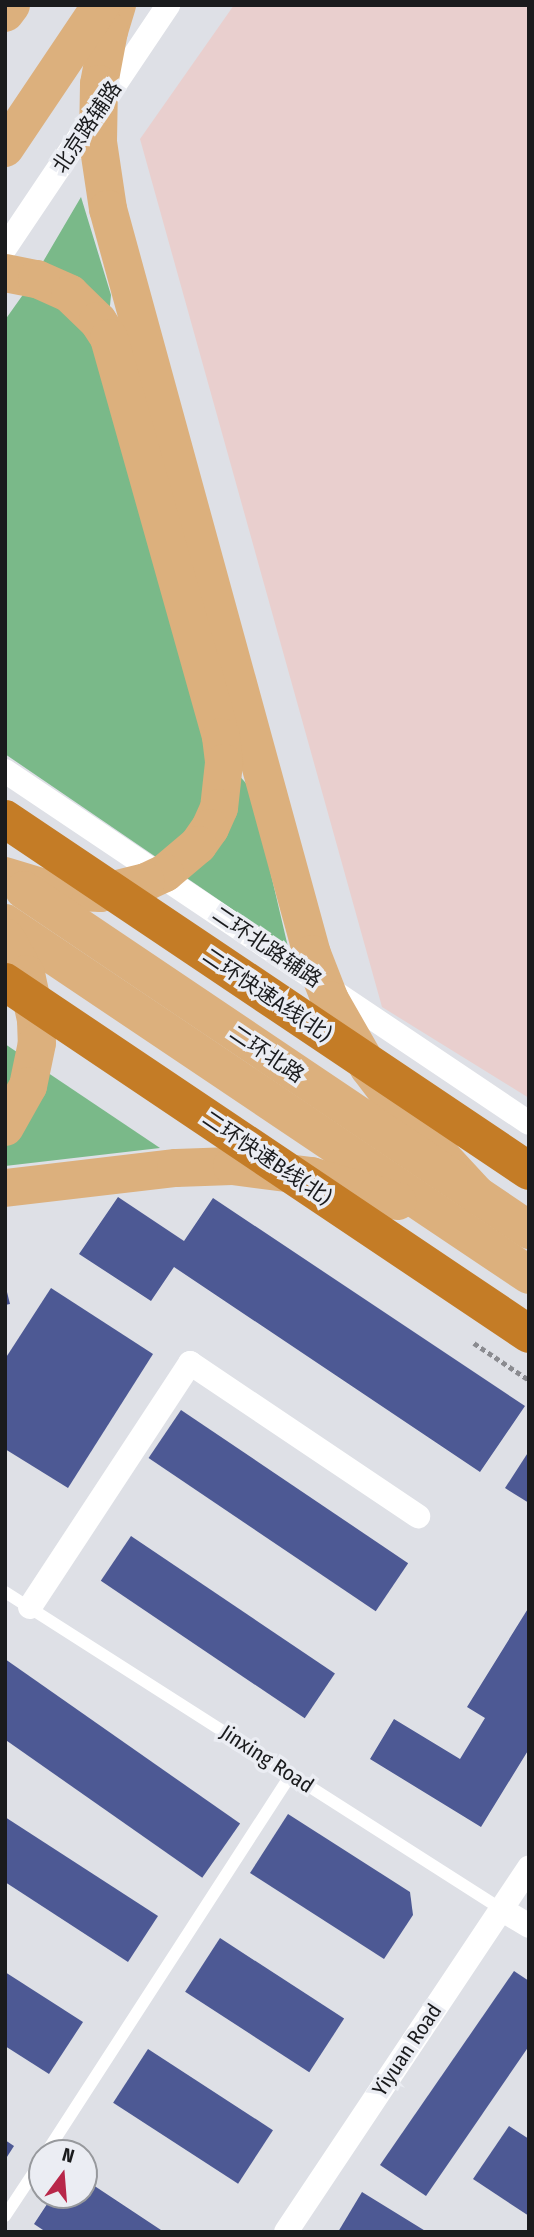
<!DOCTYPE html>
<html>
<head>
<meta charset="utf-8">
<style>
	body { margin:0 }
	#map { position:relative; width:534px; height:2237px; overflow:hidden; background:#dee0e6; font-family:"Fira Sans Condensed","Noto Sans SC",sans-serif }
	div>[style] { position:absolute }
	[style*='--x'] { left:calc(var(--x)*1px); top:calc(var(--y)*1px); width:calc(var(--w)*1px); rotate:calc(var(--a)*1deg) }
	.commercial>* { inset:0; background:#e9cfce }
	.forest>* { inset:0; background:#7ab989 }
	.building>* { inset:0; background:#4d5994; transform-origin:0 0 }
	.path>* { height:4.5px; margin-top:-2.25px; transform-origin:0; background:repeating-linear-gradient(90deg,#8a8b90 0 5px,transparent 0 8.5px) }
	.lane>* { height:12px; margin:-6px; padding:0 6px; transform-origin:6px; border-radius:6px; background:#fff }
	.street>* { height:24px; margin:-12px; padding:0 12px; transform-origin:12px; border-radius:12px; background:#fff }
	.primary>* { height:38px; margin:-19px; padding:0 19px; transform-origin:19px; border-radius:19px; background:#dcb07d }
	.highway>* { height:38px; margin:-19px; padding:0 19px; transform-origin:19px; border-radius:19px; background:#c47c26 }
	span { translate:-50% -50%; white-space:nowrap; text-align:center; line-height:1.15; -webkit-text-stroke:7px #ebedf3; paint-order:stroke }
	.street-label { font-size:21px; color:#1a1b1d }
	.frame { position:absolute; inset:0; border:7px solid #1a1b1d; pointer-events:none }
	.north { position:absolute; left:28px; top:2139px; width:70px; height:70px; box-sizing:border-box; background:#ebedf3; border:2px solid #97999d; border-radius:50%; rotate:16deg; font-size:19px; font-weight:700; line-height:28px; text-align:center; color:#1a1b1d }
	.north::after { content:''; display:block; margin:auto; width:24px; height:32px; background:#b82749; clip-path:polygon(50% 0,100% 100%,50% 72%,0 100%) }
</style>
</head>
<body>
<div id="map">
	<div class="commercial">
		<i style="clip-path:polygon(234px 5px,529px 5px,529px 1098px,382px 1007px,140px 139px)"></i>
	</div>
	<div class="forest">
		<i style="clip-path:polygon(81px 197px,111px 295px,105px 359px,216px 749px,251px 789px,288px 947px,5px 754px,5px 320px,27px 289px)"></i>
		<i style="clip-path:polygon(5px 1044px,160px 1148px,5px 1166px)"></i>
	</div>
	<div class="building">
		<i style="clip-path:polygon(118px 1197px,184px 1241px,213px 1198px,525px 1406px,480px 1472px,174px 1267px,151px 1301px,79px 1254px)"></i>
		<i style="clip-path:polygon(5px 1284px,10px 1304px,5px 1305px)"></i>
		<i style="clip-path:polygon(51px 1288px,153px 1354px,68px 1488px,5px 1449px,5px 1359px)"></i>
		<i style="left:181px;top:1410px;width:274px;height:58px;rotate:34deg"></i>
		<i style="clip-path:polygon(529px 1451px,529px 1503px,505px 1488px)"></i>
		<i style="left:131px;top:1536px;width:246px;height:54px;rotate:34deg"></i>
		<i style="clip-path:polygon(529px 1607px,529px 1749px,481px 1827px,370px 1759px,394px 1719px,460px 1759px,485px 1718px,467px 1707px)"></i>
		<i style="left:5px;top:1659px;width:287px;height:66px;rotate:35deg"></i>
		<i style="clip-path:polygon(288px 1814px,410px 1892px,413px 1915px,384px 1959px,250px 1873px)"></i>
		<i style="clip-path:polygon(5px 1817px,158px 1916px,128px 1962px,5px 1882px)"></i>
		<i style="left:220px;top:1938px;width:148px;height:64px;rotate:33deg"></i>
		<i style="clip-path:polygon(514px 1971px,529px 1981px,529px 2046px,426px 2196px,380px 2165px)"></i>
		<i style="clip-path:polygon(5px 1972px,83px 2022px,49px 2074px,5px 2046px)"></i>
		<i style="left:148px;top:2049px;width:149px;height:64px;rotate:33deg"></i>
		<i style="clip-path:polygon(509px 2126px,529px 2139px,529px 2216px,473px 2179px)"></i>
		<i style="clip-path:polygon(5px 2140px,14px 2146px,5px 2160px)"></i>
		<i style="clip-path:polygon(84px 2179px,164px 2232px,46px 2232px,34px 2224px,53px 2195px,84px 2195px)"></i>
		<i style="clip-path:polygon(362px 2192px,427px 2232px,338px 2232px)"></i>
	</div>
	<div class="path">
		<i style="--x:474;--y:1343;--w:66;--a:33.9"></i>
	</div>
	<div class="lane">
		<i style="--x:5;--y:1592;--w:589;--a:32.58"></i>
		<i style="--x:46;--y:2153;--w:450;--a:-57.1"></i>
		<i style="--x:5;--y:2216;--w:67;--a:-56.5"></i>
	</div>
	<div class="street">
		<i style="--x:5;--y:248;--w:293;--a:-56.1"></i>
		<i style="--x:5;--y:771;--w:631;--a:33.89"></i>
		<i style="--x:30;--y:1607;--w:292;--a:-56.7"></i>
		<i style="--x:190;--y:1363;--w:275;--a:33.9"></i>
		<i style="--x:501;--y:1909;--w:33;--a:31"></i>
		<i style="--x:286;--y:2232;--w:438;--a:-56.3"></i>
	</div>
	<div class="primary">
		<i style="--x:117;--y:5;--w:27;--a:107"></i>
		<i style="--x:109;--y:31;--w:54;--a:100.7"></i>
		<i style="--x:99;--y:84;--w:58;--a:91"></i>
		<i style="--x:98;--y:142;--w:68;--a:81.5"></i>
		<i style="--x:108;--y:209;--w:772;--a:74.69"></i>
		<i style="--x:312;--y:954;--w:49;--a:68.6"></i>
		<i style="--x:330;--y:1000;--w:78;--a:60.2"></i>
		<i style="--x:369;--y:1068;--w:74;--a:52.7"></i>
		<i style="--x:414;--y:1127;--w:94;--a:47.2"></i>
		<i style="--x:5;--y:13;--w:10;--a:-53"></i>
		<i style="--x:5;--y:148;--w:172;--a:-56.1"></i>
		<i style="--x:5;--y:273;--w:33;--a:11"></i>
		<i style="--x:37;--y:279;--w:36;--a:24"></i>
		<i style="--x:70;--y:294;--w:39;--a:44"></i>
		<i style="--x:98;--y:321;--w:20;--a:57"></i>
		<i style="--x:109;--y:338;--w:414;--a:74.3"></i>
		<i style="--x:221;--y:737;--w:26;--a:83"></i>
		<i style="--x:224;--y:763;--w:45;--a:96.3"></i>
		<i style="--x:219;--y:808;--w:22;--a:114"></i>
		<i style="--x:210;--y:828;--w:21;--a:125"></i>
		<i style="--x:198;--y:845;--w:43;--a:139.7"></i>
		<i style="--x:165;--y:873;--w:21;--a:155"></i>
		<i style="--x:146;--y:882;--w:46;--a:166.3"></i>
		<i style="--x:101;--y:893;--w:47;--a:-177.6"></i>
		<i style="--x:54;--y:891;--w:51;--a:-163"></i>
		<i style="--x:24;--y:890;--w:609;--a:33.95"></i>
		<i style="--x:5;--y:923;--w:631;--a:33.89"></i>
		<i style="--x:5;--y:937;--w:43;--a:60.4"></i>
		<i style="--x:26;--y:974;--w:47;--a:77.7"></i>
		<i style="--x:36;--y:1020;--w:23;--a:88"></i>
		<i style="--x:37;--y:1043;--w:44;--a:101.8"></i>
		<i style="--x:28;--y:1086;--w:47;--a:119.3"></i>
		<i style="--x:5;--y:1188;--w:172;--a:-6.7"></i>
		<i style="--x:176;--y:1168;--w:56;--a:-2"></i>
		<i style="--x:232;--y:1166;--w:80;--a:7.2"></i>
		<i style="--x:311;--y:1176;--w:90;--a:16.2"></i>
	</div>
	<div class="highway">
		<i style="--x:5;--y:819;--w:631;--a:33.89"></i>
		<i style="--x:5;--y:982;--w:631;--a:33.89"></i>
	</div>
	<div class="street-label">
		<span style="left:87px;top:127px;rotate:-56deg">北京路辅路</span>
		<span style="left:267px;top:947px;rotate:34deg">二环北路辅路</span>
		<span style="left:267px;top:995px;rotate:34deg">二环快速A线(北)</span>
		<span style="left:267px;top:1054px;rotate:34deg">二环北路</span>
		<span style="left:267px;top:1158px;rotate:34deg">二环快速B线(北)</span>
		<span style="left:267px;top:1759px;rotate:33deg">Jinxing Road</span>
		<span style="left:407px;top:2050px;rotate:-56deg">Yiyuan Road</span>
	</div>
	<div class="frame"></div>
	<div class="north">N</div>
</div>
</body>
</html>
